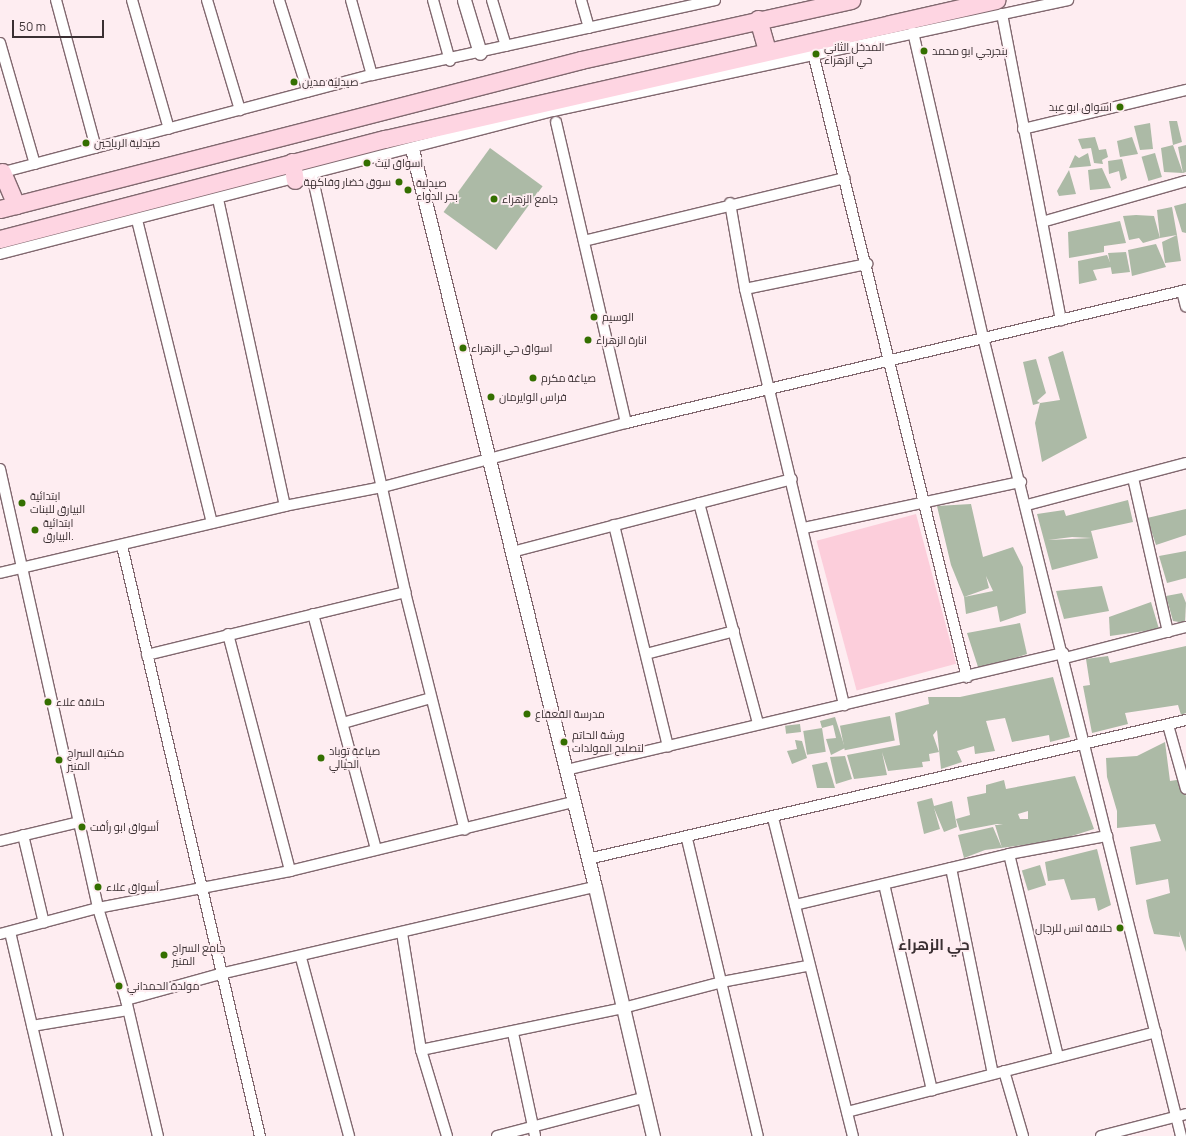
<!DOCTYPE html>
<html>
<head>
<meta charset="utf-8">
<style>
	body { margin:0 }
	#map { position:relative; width:1186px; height:1136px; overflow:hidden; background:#feedf1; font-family:Manrope,Cairo,sans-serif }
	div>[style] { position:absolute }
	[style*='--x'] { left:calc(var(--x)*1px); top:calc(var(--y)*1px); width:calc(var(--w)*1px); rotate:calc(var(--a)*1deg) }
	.green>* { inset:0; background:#fccedb; transform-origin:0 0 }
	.building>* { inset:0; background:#acbaa6; transform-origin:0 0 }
	.roads { filter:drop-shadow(1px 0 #81686f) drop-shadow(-1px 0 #81686f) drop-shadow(0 1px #81686f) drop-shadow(0 -1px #81686f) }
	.minor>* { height:10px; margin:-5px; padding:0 5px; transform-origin:5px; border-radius:5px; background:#fff }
	.tertiary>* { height:13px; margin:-6.5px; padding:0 6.5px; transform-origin:6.5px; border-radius:6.5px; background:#fff }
	.primary>* { height:17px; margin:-8.5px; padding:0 8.5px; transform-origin:8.5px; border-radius:8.5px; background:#fed5e2 }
	.dots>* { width:11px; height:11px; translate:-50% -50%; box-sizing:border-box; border:2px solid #feedf1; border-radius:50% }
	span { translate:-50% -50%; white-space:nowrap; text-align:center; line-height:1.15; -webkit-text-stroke:3.5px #feedf1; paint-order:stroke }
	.poi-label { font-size:11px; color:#3a2f32 }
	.left { translate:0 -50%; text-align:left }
	.right { translate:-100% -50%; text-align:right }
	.district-label { font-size:15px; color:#3a2f32; font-weight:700 }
	.scale { position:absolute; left:12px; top:20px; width:92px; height:18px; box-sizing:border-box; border:2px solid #3a2f32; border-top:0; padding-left:5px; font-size:12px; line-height:14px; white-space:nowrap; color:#3a2f32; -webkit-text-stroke:3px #feedf1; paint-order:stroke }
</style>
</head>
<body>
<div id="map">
	<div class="green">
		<i style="left:916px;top:514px;width:155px;height:103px;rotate:75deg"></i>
	</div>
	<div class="building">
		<i style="clip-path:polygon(1169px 121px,1177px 121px,1182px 142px,1173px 145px)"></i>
		<i style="clip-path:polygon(1150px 123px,1153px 149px,1140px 150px,1134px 126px)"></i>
		<i style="clip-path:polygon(1095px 137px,1099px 150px,1106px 149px,1108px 157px,1102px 160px,1103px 164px,1094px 163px,1091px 148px,1082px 149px,1078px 139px)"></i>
		<i style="clip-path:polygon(1132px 137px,1138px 154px,1120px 157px,1117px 141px)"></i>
		<i style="clip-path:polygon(1173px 145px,1183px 173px,1178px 147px,1186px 145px,1186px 172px,1183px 173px,1164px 172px,1161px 148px)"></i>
		<i style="left:490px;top:148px;width:65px;height:79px;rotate:36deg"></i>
		<i style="clip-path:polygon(1088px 153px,1091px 166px,1069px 168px,1075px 155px,1079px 158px)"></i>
		<i style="left:1155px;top:153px;width:25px;height:14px;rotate:74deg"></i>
		<i style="clip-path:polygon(1122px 159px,1127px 178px,1121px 181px,1119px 171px,1109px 174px,1108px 161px)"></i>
		<i style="clip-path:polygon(1102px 168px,1111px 188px,1090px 190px,1088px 170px)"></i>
		<i style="clip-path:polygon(1069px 170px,1076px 194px,1059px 196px,1057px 191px)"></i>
		<i style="clip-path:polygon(1186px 203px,1186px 233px,1182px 232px,1174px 206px)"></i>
		<i style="clip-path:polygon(1172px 207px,1177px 235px,1181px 261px,1165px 263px,1162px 242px,1177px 235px,1160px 238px,1157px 210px)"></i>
		<i style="clip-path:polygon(1136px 215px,1154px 216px,1160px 238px,1143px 243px,1139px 238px,1129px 240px,1123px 216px)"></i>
		<i style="clip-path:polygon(1120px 221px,1126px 243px,1104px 246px,1104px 252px,1069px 258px,1068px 232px)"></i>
		<i style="clip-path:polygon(1156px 244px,1166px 267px,1132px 276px,1128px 250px)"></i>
		<i style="clip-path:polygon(1126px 252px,1130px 272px,1112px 274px,1108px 253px)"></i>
		<i style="clip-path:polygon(1107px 255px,1112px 267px,1093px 270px,1097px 280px,1079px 284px,1078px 261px)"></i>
		<i style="clip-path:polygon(1063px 351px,1087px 438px,1042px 462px,1035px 423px,1040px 403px,1060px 400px,1048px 357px)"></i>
		<i style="clip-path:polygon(1036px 359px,1046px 393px,1037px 401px,1040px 403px,1033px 405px,1023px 362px)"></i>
		<i style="clip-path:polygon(evenodd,1128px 500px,1133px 522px,1091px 531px,1098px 558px,1052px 570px,1037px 514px,1064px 510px,1066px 516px,1128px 500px,1072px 537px,1092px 538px,1048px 540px,1072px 537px)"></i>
		<i style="clip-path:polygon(971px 504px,983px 557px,1013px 547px,1023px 567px,1026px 613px,1000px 622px,997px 606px,966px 614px,964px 597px,993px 591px,986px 576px,989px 588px,964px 597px,951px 565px,937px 506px)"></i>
		<i style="clip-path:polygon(1186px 509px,1186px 535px,1156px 545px,1147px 518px)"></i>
		<i style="clip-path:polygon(1186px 551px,1186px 578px,1167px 583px,1159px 556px)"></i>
		<i style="clip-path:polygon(1102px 586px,1109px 611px,1064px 619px,1056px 591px)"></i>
		<i style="clip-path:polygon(1182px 593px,1186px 603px,1185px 623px,1173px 621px,1166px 596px)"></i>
		<i style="clip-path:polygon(1151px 602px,1159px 629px,1110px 636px,1109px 617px)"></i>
		<i style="clip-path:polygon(1020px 623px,1027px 654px,979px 670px,967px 633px)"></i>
		<i style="clip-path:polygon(1186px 646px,1186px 713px,1181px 715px,1178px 705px,1125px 713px,1128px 724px,1092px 733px,1083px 686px,1090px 685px,1086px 659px,1108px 656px,1110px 663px)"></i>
		<i style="clip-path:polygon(1053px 677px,1070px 737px,1050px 742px,1049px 735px,1012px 742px,1005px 718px,986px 721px,995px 751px,975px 754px,974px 746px,957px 751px,962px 762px,941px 769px,937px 730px,933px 735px,939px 752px,929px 754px,930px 761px,922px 762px,923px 767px,888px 771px,882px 752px,887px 775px,854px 779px,847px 755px,900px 745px,895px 713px,929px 704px,928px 697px,960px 697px)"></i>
		<i style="left:890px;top:716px;width:25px;height:51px;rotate:79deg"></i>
		<i style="clip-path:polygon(835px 717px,845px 748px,831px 755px,826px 739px,836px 738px,833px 725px,822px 728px,820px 721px)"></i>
		<i style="left:800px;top:724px;width:8px;height:15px;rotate:83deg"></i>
		<i style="left:822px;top:728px;width:24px;height:19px;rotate:81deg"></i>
		<i style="clip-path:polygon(795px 740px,802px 741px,807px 758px,792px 764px,787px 751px,797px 749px)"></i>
		<i style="clip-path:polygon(1165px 742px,1170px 781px,1183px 779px,1186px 797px,1186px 952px,1179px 931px,1180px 937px,1154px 934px,1149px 917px,1146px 900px,1170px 893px,1168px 879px,1136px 885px,1130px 847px,1161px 841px,1155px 824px,1117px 828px,1117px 811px,1107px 777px,1106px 758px,1137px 756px)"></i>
		<i style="clip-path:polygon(845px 756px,852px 779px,836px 784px,830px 757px)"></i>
		<i style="clip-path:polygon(827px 762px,835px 788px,817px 788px,812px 765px)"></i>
		<i style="clip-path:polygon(evenodd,1075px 776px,1094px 829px,1056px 841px,985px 850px,964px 858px,958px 835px,993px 827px,1002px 848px,995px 825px,1003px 825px,997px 824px,960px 831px,956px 819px,970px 815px,967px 797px,986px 793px,986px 785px,1004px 780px,1006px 789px,1075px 776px,1028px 811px,1028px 819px,1020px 819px,1018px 814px,1028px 811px)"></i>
		<i style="clip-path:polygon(932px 798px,934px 806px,952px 801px,957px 827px,944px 832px,934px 808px,940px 829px,924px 834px,917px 802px)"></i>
		<i style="clip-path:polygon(1097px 849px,1111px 905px,1098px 911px,1095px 898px,1071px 900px,1064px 879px,1048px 881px,1045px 862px)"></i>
		<i style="left:1040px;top:865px;width:21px;height:19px;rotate:73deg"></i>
	</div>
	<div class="roads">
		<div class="minor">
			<i style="--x:56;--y:0;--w:153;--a:74.9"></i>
			<i style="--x:132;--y:0;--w:134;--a:74"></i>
			<i style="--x:207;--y:0;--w:115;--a:73.3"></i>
			<i style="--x:279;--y:0;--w:96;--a:72.5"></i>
			<i style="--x:351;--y:0;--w:78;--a:74.4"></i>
			<i style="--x:433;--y:0;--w:63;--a:74.4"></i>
			<i style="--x:492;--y:0;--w:48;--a:73.1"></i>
			<i style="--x:581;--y:0;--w:29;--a:74"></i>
			<i style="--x:1002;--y:14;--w:312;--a:79.1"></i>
			<i style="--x:913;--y:32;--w:313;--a:77.1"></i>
			<i style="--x:983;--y:337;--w:823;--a:76.08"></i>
			<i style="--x:0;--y:43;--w:126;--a:73.9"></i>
			<i style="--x:813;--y:53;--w:643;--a:76.14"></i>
			<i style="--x:556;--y:122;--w:309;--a:76.9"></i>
			<i style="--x:1023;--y:129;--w:168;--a:-13.5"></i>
			<i style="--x:0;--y:173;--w:385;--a:-14.8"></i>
			<i style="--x:372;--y:75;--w:351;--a:-12.3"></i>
			<i style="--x:312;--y:175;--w:427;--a:77.4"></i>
			<i style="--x:405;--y:592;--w:245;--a:75.9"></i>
			<i style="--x:218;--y:199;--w:314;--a:77.7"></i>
			<i style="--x:730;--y:203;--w:87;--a:80.1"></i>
			<i style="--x:745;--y:289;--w:428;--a:76.6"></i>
			<i style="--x:137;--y:220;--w:312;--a:76.1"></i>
			<i style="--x:1042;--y:222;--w:150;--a:-15.9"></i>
			<i style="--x:584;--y:241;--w:268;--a:-13.6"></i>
			<i style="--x:0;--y:254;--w:571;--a:-14.5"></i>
			<i style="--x:553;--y:111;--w:527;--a:-12.16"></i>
			<i style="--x:745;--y:289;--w:125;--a:-11.6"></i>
			<i style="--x:1182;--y:291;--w:16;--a:76"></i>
			<i style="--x:0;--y:469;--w:450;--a:77.4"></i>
			<i style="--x:98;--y:908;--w:196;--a:-10.9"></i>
			<i style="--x:290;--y:871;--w:292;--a:-13.7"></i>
			<i style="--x:1133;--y:478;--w:158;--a:77.2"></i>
			<i style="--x:699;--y:503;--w:228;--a:75"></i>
			<i style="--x:1027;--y:505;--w:164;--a:-14.8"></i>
			<i style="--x:614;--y:525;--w:228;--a:76.3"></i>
			<i style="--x:804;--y:528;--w:222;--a:-12"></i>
			<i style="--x:122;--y:546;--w:606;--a:76.84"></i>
			<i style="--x:512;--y:552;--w:289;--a:-14.6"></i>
			<i style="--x:0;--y:573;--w:293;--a:-13.2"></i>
			<i style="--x:285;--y:506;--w:100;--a:-11"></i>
			<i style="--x:383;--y:487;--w:251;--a:-14.8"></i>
			<i style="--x:626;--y:423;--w:576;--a:-13.36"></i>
			<i style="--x:313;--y:614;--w:243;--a:75"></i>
			<i style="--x:228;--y:634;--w:245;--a:75.3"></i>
			<i style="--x:646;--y:654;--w:91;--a:-14.6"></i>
			<i style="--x:147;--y:655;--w:266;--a:-13.7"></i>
			<i style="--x:1065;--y:658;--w:125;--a:-14.4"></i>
			<i style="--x:343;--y:723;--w:91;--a:-15.9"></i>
			<i style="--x:1168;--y:725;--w:66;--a:74.3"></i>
			<i style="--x:566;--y:770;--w:511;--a:-13.25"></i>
			<i style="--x:773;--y:818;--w:328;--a:75.9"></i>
			<i style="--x:23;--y:835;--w:90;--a:76.6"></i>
			<i style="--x:687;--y:839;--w:305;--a:76.6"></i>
			<i style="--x:0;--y:841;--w:81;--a:-13.5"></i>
			<i style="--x:1009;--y:854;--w:209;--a:76.4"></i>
			<i style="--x:588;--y:859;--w:614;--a:-13.09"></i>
			<i style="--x:951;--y:868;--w:210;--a:78.5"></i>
			<i style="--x:884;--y:884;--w:212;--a:76.9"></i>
			<i style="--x:795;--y:905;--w:220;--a:-13.4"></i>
			<i style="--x:1009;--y:854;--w:100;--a:-10.4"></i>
			<i style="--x:10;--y:932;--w:210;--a:76.8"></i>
			<i style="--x:402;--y:933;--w:119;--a:80.8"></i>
			<i style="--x:421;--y:1050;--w:90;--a:73.2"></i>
			<i style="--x:0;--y:934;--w:101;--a:-14.9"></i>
			<i style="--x:98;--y:908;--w:96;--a:73.1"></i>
			<i style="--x:126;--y:1000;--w:140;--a:76.8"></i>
			<i style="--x:301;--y:958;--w:184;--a:74.9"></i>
			<i style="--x:126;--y:1000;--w:98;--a:-15.5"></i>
			<i style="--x:220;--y:974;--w:385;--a:-13.1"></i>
			<i style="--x:32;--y:1026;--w:97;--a:-9.5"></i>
			<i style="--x:513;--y:1033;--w:105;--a:77.9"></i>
			<i style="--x:421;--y:1050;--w:206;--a:-11.7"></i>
			<i style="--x:623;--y:1008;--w:102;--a:-14.7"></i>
			<i style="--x:722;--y:982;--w:86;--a:-10.7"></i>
			<i style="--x:1004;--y:1071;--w:68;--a:73.7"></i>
			<i style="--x:847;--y:1112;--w:319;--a:-14.5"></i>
			<i style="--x:497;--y:1136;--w:151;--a:-14.6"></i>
			<i style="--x:1101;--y:1136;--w:88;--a:-14.5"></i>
		</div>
		<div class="tertiary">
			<i style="--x:464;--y:0;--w:55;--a:73.2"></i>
			<i style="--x:412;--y:149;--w:760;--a:76.07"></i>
			<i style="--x:595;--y:887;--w:256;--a:76.9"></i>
		</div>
		<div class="primary">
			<i style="--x:758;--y:19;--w:32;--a:74"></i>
			<i style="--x:292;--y:162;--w:18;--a:81"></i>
			<i style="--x:2;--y:172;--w:36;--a:67"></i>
			<i style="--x:0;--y:209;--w:600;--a:-14.38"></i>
			<i style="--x:581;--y:60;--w:277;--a:-12.5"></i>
			<i style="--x:0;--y:239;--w:398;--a:-14.6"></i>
			<i style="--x:385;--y:139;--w:627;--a:-12.82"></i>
		</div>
	</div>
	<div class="dots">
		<i style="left:924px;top:51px;background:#346f00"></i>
		<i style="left:816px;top:54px;background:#346f00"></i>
		<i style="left:294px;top:82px;background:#346f00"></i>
		<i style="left:1120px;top:107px;background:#346f00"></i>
		<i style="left:86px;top:143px;background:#346f00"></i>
		<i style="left:367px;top:163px;background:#346f00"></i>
		<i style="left:399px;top:182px;background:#346f00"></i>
		<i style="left:408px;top:190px;background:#346f00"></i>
		<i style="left:494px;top:199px;background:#346f00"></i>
		<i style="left:594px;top:317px;background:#346f00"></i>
		<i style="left:588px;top:340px;background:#346f00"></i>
		<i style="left:463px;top:348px;background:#346f00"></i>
		<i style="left:533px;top:378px;background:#346f00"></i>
		<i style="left:491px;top:397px;background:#346f00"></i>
		<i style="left:22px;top:503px;background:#346f00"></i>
		<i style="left:35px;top:530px;background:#346f00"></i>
		<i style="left:48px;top:702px;background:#346f00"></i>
		<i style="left:527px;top:714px;background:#346f00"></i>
		<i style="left:564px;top:742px;background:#346f00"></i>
		<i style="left:321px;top:758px;background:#346f00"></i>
		<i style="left:59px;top:760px;background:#346f00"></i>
		<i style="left:82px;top:827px;background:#346f00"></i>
		<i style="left:98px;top:887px;background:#346f00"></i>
		<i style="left:1120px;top:928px;background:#346f00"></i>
		<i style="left:164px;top:955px;background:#346f00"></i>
		<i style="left:119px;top:986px;background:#346f00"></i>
	</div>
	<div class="poi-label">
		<span class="left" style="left:824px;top:54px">المدخل الثاني<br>حي الزهراء</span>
		<span class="left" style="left:932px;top:51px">بنجرجي ابو محمد</span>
		<span class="left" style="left:302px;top:82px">صيدلية مدين</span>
		<span class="right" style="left:1112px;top:107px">اسواق ابو عبد</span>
		<span class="left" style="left:94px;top:143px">صيدلية الرياحين</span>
		<span class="left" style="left:375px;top:163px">اسواق ليث</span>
		<span class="right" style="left:391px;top:182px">سوق خضار وفاكهة</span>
		<span class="left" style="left:416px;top:190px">صيدلية<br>بحر الدواء</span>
		<span class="left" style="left:502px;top:199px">جامع الزهراء</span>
		<span class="left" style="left:602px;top:317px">الوسيم</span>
		<span class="left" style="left:596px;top:340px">انارة الزهراء</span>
		<span class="left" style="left:471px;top:348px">اسواق حي الزهراء</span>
		<span class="left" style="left:541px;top:378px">صياغة مكرم</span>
		<span class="left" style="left:499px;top:397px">فراس الوايرمان</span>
		<span class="left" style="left:30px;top:503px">ابتدائية<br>البيارق للبنات</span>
		<span class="left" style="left:43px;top:530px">ابتدائية<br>البيارق.</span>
		<span class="left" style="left:56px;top:702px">حلاقة علاء</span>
		<span class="left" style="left:535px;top:714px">مدرسة القعقاع</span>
		<span class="left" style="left:572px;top:742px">ورشة الحاتم<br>لتصليح المولدات</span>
		<span class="left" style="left:329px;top:758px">صياغة توباد<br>الحيالي</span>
		<span class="left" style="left:67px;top:760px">مكتبة السراج<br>المنير</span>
		<span class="left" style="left:90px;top:827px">أسواق ابو رأفت</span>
		<span class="left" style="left:106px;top:887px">أسواق علاء</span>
		<span class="right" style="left:1112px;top:928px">حلاقة انس للرجال</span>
		<span class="left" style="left:172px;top:955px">جامع السراج<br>المنير</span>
		<span class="left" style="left:127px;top:986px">مولدة الحمداني</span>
	</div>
	<div class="district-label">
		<span style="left:934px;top:945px">حي الزهراء</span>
	</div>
	<div class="scale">50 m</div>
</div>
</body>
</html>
